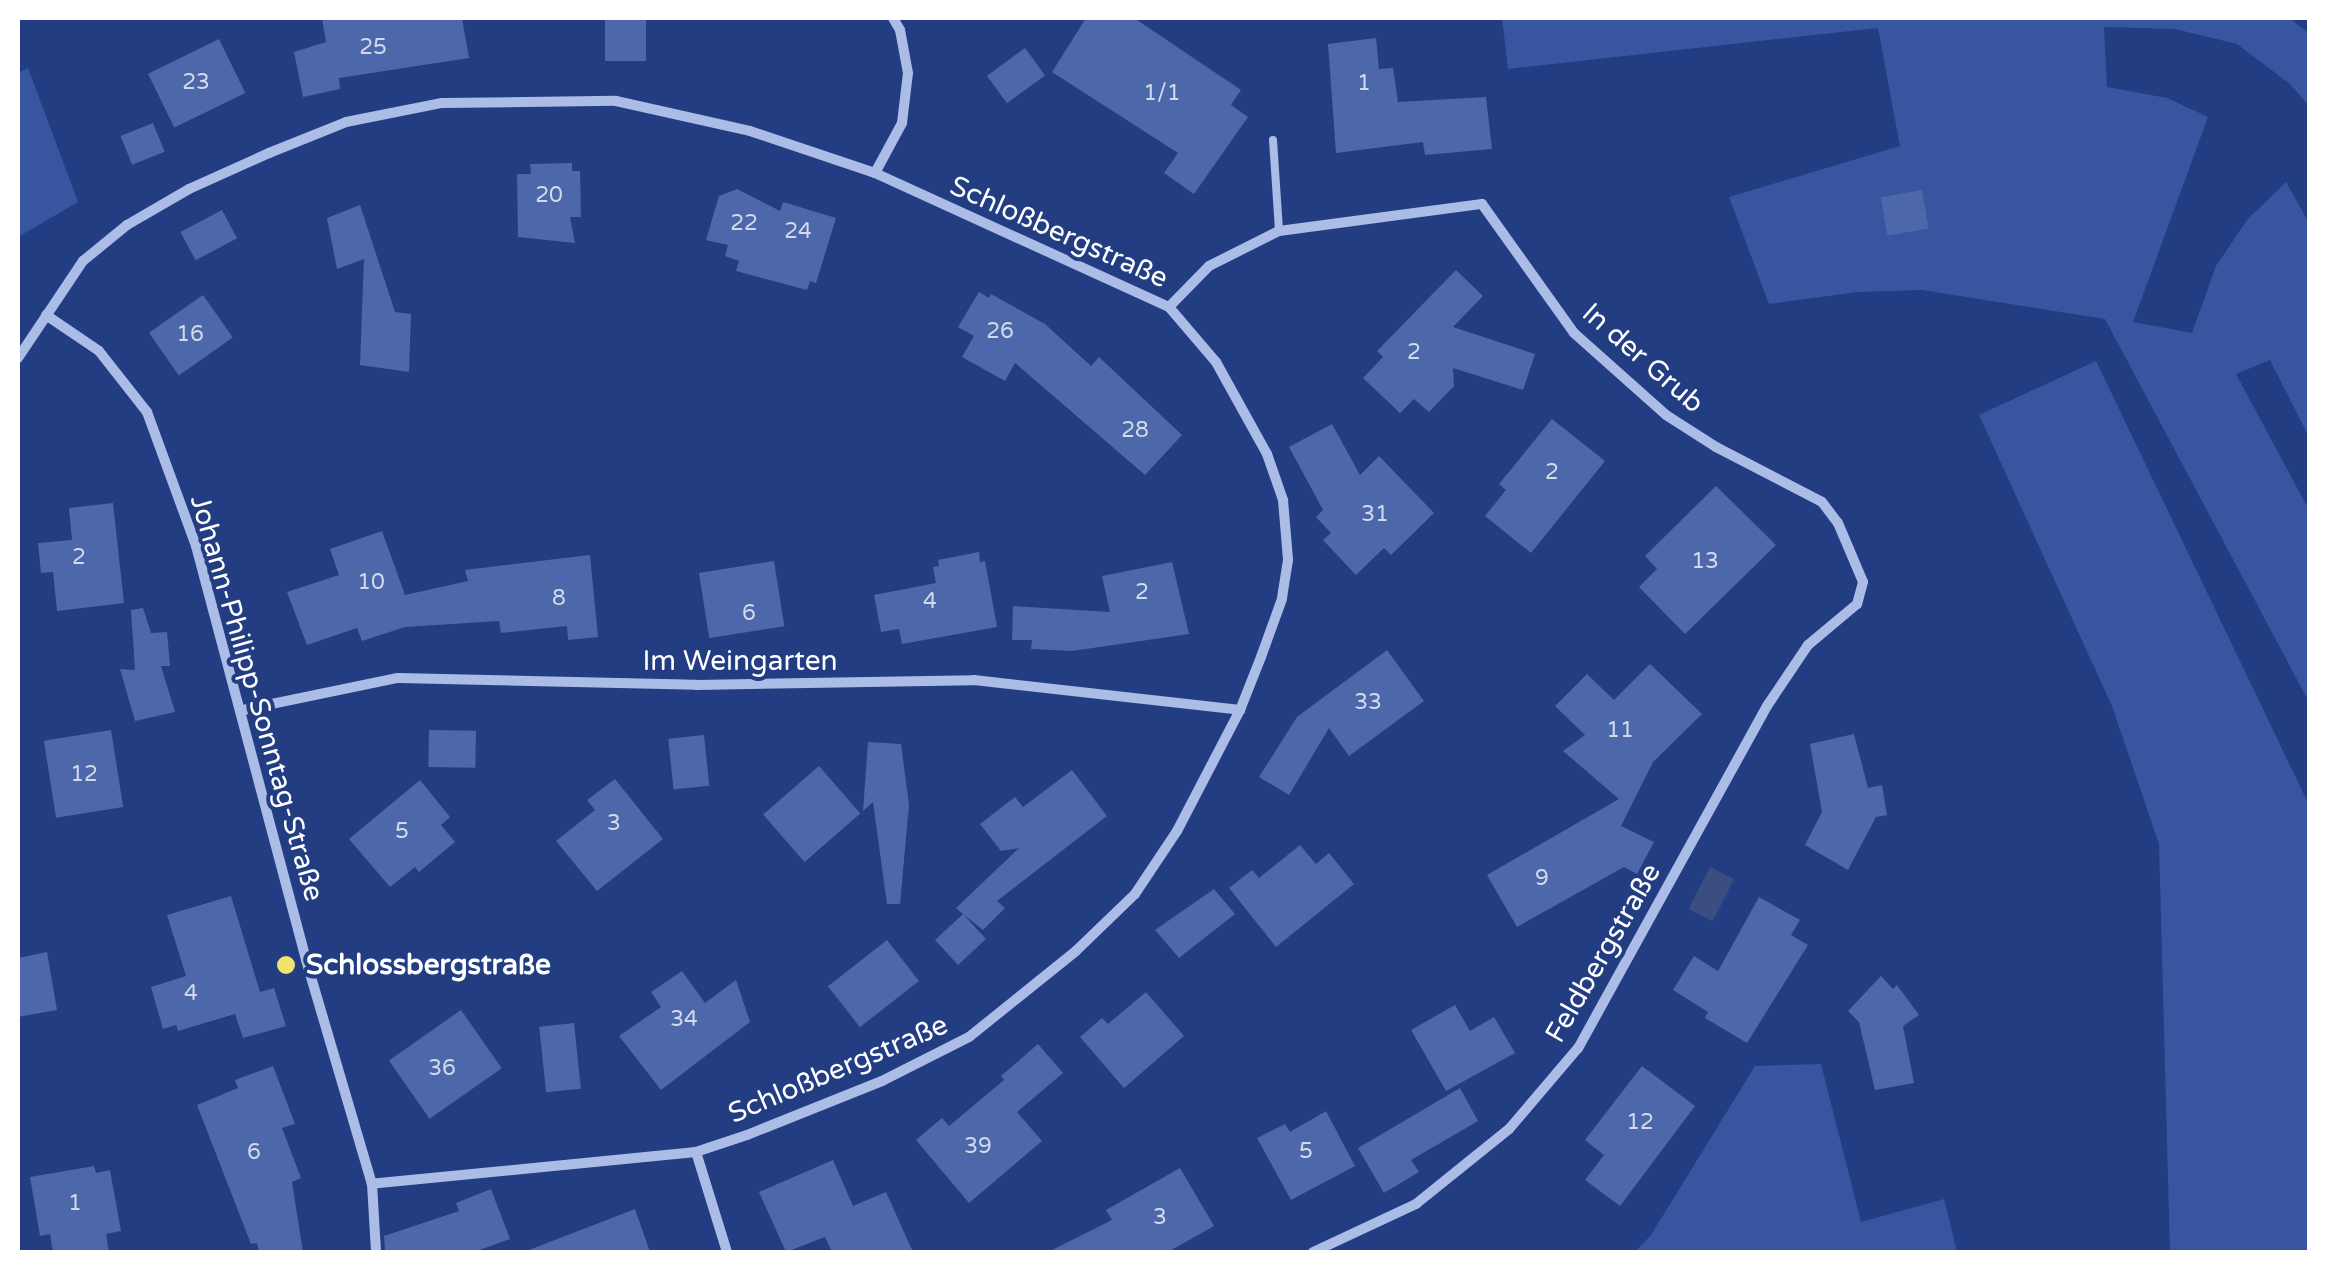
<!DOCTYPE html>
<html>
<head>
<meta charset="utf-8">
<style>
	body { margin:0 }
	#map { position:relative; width:2327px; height:1270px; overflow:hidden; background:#233d82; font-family:"Varela Round",sans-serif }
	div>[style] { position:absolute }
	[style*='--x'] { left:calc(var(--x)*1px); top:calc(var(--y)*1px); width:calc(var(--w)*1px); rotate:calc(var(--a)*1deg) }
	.green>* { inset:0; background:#38559f }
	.water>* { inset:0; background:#3b4e81; transform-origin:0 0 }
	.building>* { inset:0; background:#4c67aa; transform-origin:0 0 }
	.service>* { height:8px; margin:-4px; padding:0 4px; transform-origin:4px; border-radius:4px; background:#abbce7 }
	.minor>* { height:10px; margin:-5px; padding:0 5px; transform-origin:5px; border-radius:5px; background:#abbce7 }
	.dots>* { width:28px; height:28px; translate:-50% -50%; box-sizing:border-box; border:5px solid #233d82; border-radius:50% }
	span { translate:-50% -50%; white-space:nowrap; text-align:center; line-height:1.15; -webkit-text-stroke:8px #233d82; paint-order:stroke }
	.number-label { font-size:22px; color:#d2d9ea }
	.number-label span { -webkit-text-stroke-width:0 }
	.street-label { font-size:28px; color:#fff }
	.poi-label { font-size:28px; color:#fff; font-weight:700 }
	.left { translate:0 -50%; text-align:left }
	.frame { position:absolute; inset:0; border:20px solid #fff; pointer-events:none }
</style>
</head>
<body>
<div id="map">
	<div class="green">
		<i style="clip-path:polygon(1502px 18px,2289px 18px,2309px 33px,2309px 106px,2290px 84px,2237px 44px,2175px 29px,2104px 27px,2107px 87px,2167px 98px,2208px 117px,2133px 322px,2192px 333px,2216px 266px,2247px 220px,2286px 182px,2309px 223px,2309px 437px,2270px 360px,2236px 374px,2309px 510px,2309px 702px,2105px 319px,1922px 290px,1857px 292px,1769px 304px,1729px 197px,1900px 146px,1878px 28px,1508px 69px)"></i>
		<i style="clip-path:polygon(28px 68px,78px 202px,18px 237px,18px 73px)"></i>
		<i style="clip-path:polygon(2096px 361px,2309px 805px,2309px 1252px,2170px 1252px,2159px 844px,2112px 706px,1979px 415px)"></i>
		<i style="clip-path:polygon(1821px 1064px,1861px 1222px,1944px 1199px,1957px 1252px,1635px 1252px,1651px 1235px,1755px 1066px)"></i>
	</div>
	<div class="water">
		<i style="left:1710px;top:867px;width:27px;height:47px;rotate:27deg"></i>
	</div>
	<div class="building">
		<i style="clip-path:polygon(322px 18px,462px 18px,469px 58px,339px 78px,340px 89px,303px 97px,294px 52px,326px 42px)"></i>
		<i style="left:605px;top:18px;width:41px;height:43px"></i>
		<i style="clip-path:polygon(1086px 18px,1134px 18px,1241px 90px,1231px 105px,1248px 117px,1194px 194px,1164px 173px,1178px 153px,1052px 72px)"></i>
		<i style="clip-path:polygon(1376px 38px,1379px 69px,1393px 68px,1398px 102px,1486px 97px,1492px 149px,1425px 155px,1423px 142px,1336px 153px,1328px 44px)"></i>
		<i style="left:219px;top:39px;width:60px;height:79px;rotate:64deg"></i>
		<i style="left:1025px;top:48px;width:34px;height:47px;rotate:54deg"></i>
		<i style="left:153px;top:123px;width:31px;height:35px;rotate:68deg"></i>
		<i style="clip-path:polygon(572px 163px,572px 171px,580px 171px,581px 217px,570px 217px,575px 243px,518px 237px,517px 174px,531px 174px,530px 164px)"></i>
		<i style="clip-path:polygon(737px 189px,780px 211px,783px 202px,836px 218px,816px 283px,810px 281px,807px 290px,736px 271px,739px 261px,725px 256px,728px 245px,706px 240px,719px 196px)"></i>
		<i style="left:1922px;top:190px;width:39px;height:42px;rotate:80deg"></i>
		<i style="clip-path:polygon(360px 205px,395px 312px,411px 314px,409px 372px,360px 365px,364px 259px,337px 269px,327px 218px)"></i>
		<i style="left:222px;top:210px;width:32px;height:47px;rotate:62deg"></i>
		<i style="clip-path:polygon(1456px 270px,1483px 296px,1453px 327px,1535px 354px,1523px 390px,1453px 368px,1454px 386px,1429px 412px,1414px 399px,1400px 413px,1363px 378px,1383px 357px,1377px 351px)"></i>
		<i style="clip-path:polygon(979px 292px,989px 298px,991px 294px,1045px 324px,1091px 366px,1099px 357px,1182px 435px,1145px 475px,1015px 363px,1005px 381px,962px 357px,974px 336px,958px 327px)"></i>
		<i style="left:203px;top:295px;width:52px;height:66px;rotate:55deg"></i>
		<i style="clip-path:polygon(1552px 419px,1605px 461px,1531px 553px,1485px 516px,1506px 490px,1499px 484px)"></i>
		<i style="clip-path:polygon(1332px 424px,1360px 475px,1379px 456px,1434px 513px,1391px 555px,1384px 548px,1356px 575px,1323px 540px,1331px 533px,1316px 517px,1323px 510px,1289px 447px)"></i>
		<i style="clip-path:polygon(1716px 486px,1776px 545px,1685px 634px,1639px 587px,1657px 569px,1645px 556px)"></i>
		<i style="clip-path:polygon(113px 503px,124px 603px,57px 611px,53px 572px,41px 573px,38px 543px,72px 540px,69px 508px)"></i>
		<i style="clip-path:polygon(382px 531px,405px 595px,468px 581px,465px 570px,590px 555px,598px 637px,568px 640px,567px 626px,501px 633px,499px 621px,405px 627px,362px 641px,357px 628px,307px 645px,287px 592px,339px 575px,330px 549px)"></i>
		<i style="clip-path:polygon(979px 552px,980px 562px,985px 561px,997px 627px,902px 644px,899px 629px,881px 632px,874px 595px,936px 583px,933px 567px,939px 566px,938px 560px)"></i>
		<i style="left:774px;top:561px;width:66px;height:76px;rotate:81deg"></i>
		<i style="clip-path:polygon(1172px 562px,1189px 634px,1072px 651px,1031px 649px,1032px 640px,1012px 640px,1013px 606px,1110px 612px,1102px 576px)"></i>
		<i style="clip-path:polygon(143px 608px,151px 633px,167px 632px,170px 666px,161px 666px,175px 712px,135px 721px,120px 669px,135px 670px,131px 610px)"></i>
		<i style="clip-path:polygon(1387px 650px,1424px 701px,1349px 756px,1329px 728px,1289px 795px,1259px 777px,1297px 717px)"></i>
		<i style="clip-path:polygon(1650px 664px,1702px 714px,1653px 762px,1621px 826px,1654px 842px,1637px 874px,1624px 867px,1517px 927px,1487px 875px,1619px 799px,1563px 751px,1585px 735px,1555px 706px,1587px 674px,1614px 700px)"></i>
		<i style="left:111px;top:730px;width:78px;height:68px;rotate:81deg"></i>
		<i style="left:429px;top:730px;width:47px;height:37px;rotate:1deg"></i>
		<i style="clip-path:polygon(1854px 734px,1868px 788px,1882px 785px,1887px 815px,1876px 817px,1848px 870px,1805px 845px,1822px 812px,1810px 744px)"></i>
		<i style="left:704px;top:735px;width:51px;height:36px;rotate:84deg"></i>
		<i style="clip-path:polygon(868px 742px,901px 744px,909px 805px,900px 904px,887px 904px,873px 802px,863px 811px)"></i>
		<i style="left:819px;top:766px;width:63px;height:74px;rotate:49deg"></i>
		<i style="clip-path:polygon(1072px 770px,1107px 816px,997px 901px,1005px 908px,983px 930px,963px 914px,986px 939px,958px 965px,935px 940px,963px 914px,956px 908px,1019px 848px,1001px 851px,980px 824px,1015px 797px,1023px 807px)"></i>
		<i style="clip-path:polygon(615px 779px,663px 839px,597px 891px,556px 841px,595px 810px,587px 800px)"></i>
		<i style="clip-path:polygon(420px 780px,450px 817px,441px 825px,455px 842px,419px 872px,415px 867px,390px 887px,349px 839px)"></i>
		<i style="clip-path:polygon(1300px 845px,1316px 864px,1329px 853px,1354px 884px,1276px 947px,1229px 888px,1252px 870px,1259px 878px)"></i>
		<i style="clip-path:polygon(1214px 889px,1235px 914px,1179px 958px,1155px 930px)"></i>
		<i style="clip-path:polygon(231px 896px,260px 992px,274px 988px,286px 1026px,243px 1038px,235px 1014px,178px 1031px,176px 1025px,163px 1029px,151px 987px,186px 976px,167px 915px)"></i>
		<i style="clip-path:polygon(1759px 897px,1800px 920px,1791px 935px,1808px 945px,1747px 1043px,1705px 1018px,1708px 1012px,1673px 990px,1694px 956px,1718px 971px)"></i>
		<i style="left:887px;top:940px;width:52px;height:75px;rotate:52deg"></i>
		<i style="clip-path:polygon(47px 952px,57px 1010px,18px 1017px,18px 958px)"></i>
		<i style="clip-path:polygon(682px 971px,705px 1003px,736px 980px,750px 1022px,661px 1090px,619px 1036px,661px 1007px,651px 992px)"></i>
		<i style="clip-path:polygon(1881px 976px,1893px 989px,1897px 985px,1919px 1015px,1903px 1026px,1914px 1083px,1875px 1090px,1859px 1022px,1848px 1011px)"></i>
		<i style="clip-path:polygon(1146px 992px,1184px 1036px,1124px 1088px,1080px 1037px,1102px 1018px,1108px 1024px)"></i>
		<i style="clip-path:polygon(1455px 1005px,1470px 1031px,1494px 1017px,1515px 1053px,1446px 1091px,1411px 1030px)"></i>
		<i style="left:461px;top:1010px;width:71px;height:88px;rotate:55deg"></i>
		<i style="left:574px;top:1023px;width:66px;height:35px;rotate:84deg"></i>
		<i style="clip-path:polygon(1038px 1044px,1063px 1073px,1017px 1112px,1042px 1141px,969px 1203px,916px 1140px,942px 1118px,949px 1126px,1004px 1080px,1001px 1076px)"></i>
		<i style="clip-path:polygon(273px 1066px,295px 1124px,282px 1128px,301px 1178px,292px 1182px,303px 1252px,259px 1252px,257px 1243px,251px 1244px,197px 1105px,238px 1088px,235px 1080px)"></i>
		<i style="clip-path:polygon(1642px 1066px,1695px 1106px,1620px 1206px,1585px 1180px,1604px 1155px,1585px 1140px)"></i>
		<i style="clip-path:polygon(1460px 1088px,1478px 1121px,1411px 1160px,1419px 1172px,1384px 1193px,1358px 1148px)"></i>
		<i style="clip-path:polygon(1326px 1111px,1355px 1166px,1291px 1200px,1257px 1138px,1285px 1124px,1290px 1132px)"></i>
		<i style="clip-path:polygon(833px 1160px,853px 1206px,886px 1192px,913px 1252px,832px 1252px,825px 1237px,786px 1252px,759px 1192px)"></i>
		<i style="clip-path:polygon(94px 1166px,96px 1173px,110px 1170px,121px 1231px,106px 1234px,109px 1252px,53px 1252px,50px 1234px,40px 1236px,30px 1177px)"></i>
		<i style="clip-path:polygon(1180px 1168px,1214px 1226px,1168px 1252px,1048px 1252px,1112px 1220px,1106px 1210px)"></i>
		<i style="clip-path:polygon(491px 1189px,510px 1239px,474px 1252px,385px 1252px,384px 1236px,459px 1211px,456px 1203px)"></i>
		<i style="clip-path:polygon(635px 1209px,650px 1252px,529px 1252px,529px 1250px)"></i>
	</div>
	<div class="service">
		<i style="--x:1273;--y:140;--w:91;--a:86.2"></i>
	</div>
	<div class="minor">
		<i style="--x:875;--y:173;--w:57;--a:-61.6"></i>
		<i style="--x:902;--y:123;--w:50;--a:-83.2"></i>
		<i style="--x:908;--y:73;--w:44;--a:-100.5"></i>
		<i style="--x:900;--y:30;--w:14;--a:-120"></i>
		<i style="--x:1169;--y:307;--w:57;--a:-45.7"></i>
		<i style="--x:1209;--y:266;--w:78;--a:-26.6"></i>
		<i style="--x:1279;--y:231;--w:205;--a:-7.6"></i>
		<i style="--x:1482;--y:204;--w:158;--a:54.5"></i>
		<i style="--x:1574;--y:333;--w:123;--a:41.7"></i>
		<i style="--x:1666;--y:415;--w:59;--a:32.6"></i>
		<i style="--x:1716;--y:447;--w:119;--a:27.4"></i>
		<i style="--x:1822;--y:502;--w:26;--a:53"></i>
		<i style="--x:1838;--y:523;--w:64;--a:67"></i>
		<i style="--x:1863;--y:582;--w:23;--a:105"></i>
		<i style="--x:1857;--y:604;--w:64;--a:140.1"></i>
		<i style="--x:1808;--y:645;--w:73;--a:123.9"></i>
		<i style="--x:1767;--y:706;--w:391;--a:118.9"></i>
		<i style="--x:1578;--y:1048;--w:106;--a:130.4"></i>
		<i style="--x:1509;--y:1129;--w:119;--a:141.1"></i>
		<i style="--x:1416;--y:1204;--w:114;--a:155"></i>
		<i style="--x:46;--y:315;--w:64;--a:34.2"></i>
		<i style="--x:99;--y:351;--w:78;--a:51.8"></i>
		<i style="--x:147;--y:412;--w:143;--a:69.9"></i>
		<i style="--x:196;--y:546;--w:428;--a:75.1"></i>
		<i style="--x:306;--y:960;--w:234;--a:73.6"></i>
		<i style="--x:372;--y:1184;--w:68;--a:86.6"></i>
		<i style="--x:18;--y:358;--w:117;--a:-56.2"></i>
		<i style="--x:83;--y:261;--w:57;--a:-39.3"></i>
		<i style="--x:127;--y:225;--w:72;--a:-30.1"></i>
		<i style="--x:189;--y:189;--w:88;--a:-24.2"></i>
		<i style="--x:269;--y:153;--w:83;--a:-21.9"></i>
		<i style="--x:346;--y:122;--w:98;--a:-11.2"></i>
		<i style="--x:442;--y:103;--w:174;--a:-0.7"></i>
		<i style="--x:616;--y:101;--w:137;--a:12.6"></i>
		<i style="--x:750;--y:131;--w:132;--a:18.6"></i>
		<i style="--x:875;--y:173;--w:323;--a:24.5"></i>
		<i style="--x:1169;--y:307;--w:72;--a:49.5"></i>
		<i style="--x:1216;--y:362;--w:105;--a:61"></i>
		<i style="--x:1267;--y:454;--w:49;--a:70.8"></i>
		<i style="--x:1283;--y:500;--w:60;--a:85.2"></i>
		<i style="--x:1288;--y:560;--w:39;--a:99"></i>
		<i style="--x:1282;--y:599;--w:62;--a:109.9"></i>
		<i style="--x:1261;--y:657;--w:57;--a:111.6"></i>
		<i style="--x:1240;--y:710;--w:136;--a:117.5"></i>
		<i style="--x:1177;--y:831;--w:76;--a:123.7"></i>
		<i style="--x:1135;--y:894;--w:82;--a:136"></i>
		<i style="--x:1076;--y:951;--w:137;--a:141.2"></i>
		<i style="--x:969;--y:1037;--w:97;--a:153.2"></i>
		<i style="--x:882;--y:1081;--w:145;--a:158.2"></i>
		<i style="--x:747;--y:1135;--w:54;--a:161.6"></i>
		<i style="--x:696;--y:1152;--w:326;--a:174.4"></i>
		<i style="--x:243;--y:710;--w:158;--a:-11.7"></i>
		<i style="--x:398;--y:678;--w:298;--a:1.3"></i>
		<i style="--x:696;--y:685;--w:278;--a:-1"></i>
		<i style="--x:974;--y:680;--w:268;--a:6.4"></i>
		<i style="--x:696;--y:1152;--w:105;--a:72.8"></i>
	</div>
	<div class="dots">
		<i style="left:286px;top:965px;background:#f2e26e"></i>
	</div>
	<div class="number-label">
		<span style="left:373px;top:48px">25</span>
		<span style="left:196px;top:83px">23</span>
		<span style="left:1364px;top:84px">1</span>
		<span style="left:1162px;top:94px">1/1</span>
		<span style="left:549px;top:196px">20</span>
		<span style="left:744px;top:224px">22</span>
		<span style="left:798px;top:232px">24</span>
		<span style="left:1000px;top:332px">26</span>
		<span style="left:190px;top:335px">16</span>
		<span style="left:1414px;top:353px">2</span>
		<span style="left:1135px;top:431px">28</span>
		<span style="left:1552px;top:473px">2</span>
		<span style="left:1375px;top:515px">31</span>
		<span style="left:79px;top:558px">2</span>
		<span style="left:1705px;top:562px">13</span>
		<span style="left:371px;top:583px">10</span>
		<span style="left:1142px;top:593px">2</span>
		<span style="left:559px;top:599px">8</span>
		<span style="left:930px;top:602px">4</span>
		<span style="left:749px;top:614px">6</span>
		<span style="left:1368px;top:703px">33</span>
		<span style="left:1620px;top:731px">11</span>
		<span style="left:84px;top:775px">12</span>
		<span style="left:614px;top:824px">3</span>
		<span style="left:402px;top:832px">5</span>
		<span style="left:1542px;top:879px">9</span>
		<span style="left:191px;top:994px">4</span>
		<span style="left:684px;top:1020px">34</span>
		<span style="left:442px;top:1069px">36</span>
		<span style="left:1640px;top:1123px">12</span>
		<span style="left:978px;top:1147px">39</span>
		<span style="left:1306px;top:1152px">5</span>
		<span style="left:254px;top:1153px">6</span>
		<span style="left:75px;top:1204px">1</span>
		<span style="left:1160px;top:1218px">3</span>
	</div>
	<div class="street-label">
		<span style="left:1059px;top:232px;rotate:24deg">Schloßbergstraße</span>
		<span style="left:1643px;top:358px;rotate:41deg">In der Grub</span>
		<span style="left:740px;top:661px">Im Weingarten</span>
		<span style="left:257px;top:698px;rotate:74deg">Johann-Philipp-Sonntag-Straße</span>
		<span style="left:1603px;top:953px;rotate:-60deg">Feldbergstraße</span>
		<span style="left:838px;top:1069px;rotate:-23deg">Schloßbergstraße</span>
	</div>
	<div class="poi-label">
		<span class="left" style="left:306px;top:965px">Schlossbergstraße</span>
	</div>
	<div class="frame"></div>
</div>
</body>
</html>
